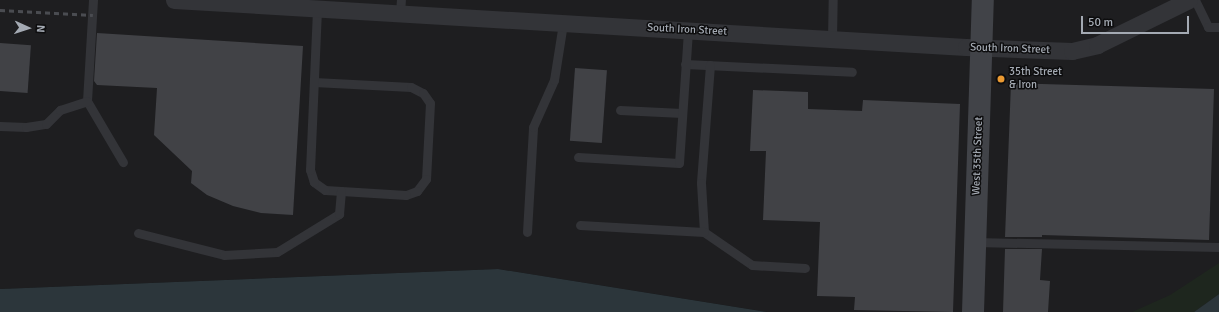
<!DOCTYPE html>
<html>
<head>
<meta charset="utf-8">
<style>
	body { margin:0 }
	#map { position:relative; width:1219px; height:312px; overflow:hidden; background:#121213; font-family:Signika,sans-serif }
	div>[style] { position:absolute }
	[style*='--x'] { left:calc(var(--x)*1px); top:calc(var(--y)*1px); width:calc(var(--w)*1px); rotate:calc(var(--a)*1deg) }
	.built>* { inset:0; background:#1e1e20 }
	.green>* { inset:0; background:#1e261e }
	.water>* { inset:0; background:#2c363b }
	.building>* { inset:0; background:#414246; transform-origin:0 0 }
	.lane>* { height:9px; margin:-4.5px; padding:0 4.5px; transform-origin:4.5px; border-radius:4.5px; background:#333438 }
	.street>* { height:17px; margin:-8.5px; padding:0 8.5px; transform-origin:8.5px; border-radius:8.5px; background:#333438 }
	.secondary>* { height:22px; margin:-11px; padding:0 11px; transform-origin:11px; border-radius:11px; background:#414348 }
	.rail>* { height:3px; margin-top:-1.5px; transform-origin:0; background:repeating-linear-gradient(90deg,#4a4c51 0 5px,transparent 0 9px) }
	.dots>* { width:11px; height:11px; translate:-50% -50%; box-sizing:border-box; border:2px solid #0d0d0e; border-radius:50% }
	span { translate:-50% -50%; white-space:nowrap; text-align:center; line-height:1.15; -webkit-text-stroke:3px #0d0d0e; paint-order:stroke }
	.street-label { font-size:11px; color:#a4aab3 }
	.poi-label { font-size:11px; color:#a4aab3 }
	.left { translate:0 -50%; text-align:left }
	.north { position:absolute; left:8px; top:8px; width:40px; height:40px; -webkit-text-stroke:3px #0d0d0e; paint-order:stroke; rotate:93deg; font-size:11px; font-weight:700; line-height:16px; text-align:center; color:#a4aab3 }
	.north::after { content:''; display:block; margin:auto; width:14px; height:18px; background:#a4aab3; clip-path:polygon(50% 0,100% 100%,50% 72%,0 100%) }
	.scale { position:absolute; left:1081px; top:16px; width:108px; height:18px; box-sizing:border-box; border:2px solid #a4aab3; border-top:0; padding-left:5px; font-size:12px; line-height:14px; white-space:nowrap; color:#a4aab3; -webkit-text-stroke:3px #0d0d0e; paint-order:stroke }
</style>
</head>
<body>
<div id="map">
	<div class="built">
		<i style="clip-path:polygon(0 0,1219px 0,1219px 294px,1194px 312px,767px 312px,498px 269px,0 289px)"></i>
	</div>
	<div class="green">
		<i style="clip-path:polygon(1219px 263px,1219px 294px,1194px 312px,1132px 312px,1170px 295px)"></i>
	</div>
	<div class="water">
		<i style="clip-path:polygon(498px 269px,767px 312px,0 312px,0 289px)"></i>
		<i style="clip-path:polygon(1219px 294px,1219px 312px,1194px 312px)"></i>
	</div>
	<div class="building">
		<i style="clip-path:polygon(97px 33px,303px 46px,293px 215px,261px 213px,233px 206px,207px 195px,191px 183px,192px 171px,154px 135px,157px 88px,97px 85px,94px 81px)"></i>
		<i style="left:0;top:43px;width:31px;height:48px;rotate:4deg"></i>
		<i style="left:575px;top:68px;width:32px;height:73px;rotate:4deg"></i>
		<i style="clip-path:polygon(1011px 83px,1214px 89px,1209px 240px,1042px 235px,1042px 237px,1005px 237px)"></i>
		<i style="clip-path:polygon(753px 90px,808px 92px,808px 109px,862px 111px,863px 100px,960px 104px,953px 312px,854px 310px,855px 297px,817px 296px,820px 222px,763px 220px,766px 151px,750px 151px)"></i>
		<i style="clip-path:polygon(1005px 249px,1042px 249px,1040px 280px,1050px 281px,1048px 312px,1003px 312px)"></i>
	</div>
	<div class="lane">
		<i style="--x:93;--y:0;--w:101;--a:93.4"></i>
		<i style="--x:87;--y:101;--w:71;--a:59.5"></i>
		<i style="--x:1195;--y:0;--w:30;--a:64"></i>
		<i style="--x:1208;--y:27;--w:11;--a:0"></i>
		<i style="--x:400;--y:13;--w:13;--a:-86"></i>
		<i style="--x:832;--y:39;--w:39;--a:-89"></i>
		<i style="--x:685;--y:64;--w:167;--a:2.7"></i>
		<i style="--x:710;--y:65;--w:118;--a:94.4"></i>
		<i style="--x:701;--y:183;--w:49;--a:86.5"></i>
		<i style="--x:704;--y:232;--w:58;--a:34.5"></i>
		<i style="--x:752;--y:265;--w:53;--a:3.2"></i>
		<i style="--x:314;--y:82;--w:97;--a:3"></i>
		<i style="--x:411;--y:87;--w:13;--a:27"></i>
		<i style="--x:423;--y:93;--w:12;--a:55"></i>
		<i style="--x:430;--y:103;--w:76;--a:93"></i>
		<i style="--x:426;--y:179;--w:15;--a:127"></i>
		<i style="--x:417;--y:191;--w:12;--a:160"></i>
		<i style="--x:406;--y:195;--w:81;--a:-176.5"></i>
		<i style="--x:325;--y:190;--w:14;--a:-144"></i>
		<i style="--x:314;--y:182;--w:13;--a:-108"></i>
		<i style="--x:310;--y:170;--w:162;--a:-87.5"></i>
		<i style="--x:620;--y:110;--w:62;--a:2.8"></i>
		<i style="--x:0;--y:126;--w:26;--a:2"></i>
		<i style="--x:26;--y:127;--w:20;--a:-9"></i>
		<i style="--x:46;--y:124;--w:20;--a:-45"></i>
		<i style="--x:60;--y:110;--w:28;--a:-18"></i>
		<i style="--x:578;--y:157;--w:101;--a:3.4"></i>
		<i style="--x:679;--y:163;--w:132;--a:-86.1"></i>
		<i style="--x:580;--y:225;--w:124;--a:3.2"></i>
		<i style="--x:527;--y:232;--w:105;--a:-86.7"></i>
		<i style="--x:533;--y:127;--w:51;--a:-65.9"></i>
		<i style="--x:554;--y:80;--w:58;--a:-81"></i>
		<i style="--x:138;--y:233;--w:89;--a:14.3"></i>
		<i style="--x:224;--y:255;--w:53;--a:-3.2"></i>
		<i style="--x:277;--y:252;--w:73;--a:-31.5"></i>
		<i style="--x:339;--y:214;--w:23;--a:-85"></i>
		<i style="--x:975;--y:242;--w:244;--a:1.2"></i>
	</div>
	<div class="street">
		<i style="--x:174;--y:0;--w:793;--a:3.4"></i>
		<i style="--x:966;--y:47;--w:106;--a:2.2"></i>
		<i style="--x:1072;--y:51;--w:26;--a:-13"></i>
		<i style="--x:1097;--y:45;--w:102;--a:-26.1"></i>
	</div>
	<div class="secondary">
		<i style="--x:973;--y:312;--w:312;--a:-88.2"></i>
	</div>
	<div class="rail">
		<i style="--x:0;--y:10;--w:93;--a:3.1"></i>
	</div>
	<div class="dots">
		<i style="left:1001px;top:79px;background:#eb9a32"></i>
	</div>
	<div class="street-label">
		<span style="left:687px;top:30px;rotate:3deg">South Iron Street</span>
		<span style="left:1010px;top:49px;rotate:2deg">South Iron Street</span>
		<span style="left:978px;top:156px;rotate:-88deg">West 35th Street</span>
	</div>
	<div class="poi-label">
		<span class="left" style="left:1009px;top:79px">35th Street<br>&amp; Iron</span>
	</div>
	<div class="north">N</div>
	<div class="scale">50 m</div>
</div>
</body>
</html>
